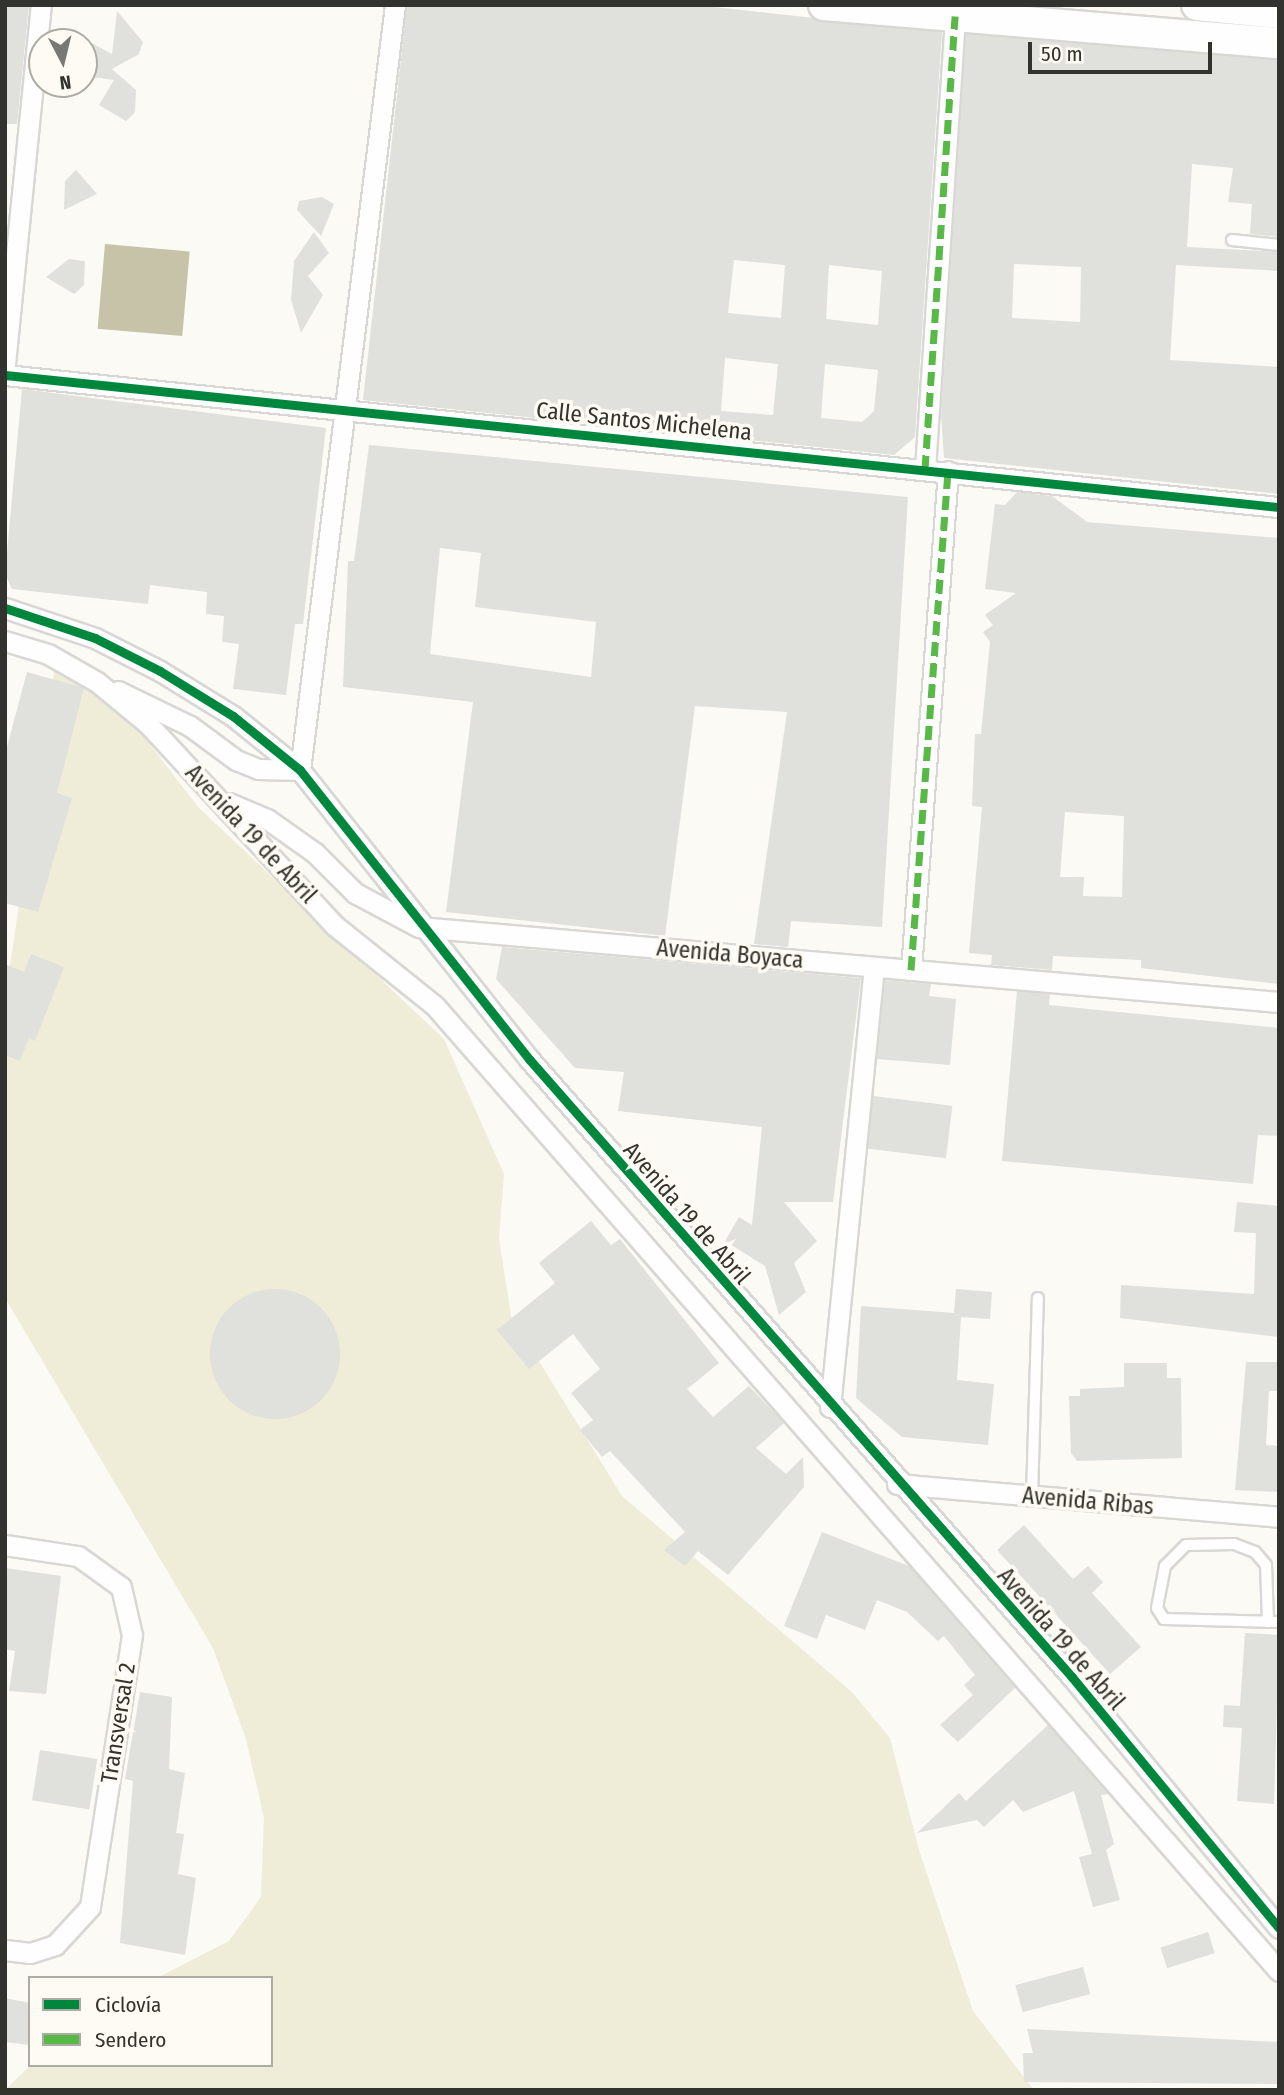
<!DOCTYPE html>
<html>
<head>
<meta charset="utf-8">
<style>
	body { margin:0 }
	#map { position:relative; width:1284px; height:2095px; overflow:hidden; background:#fbfaf5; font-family:"Fira Sans Condensed",sans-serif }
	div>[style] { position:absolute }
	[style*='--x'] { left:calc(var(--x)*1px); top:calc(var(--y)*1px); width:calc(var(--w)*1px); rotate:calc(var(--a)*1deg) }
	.green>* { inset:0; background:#efecd7 }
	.water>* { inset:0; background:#c7c3a9; transform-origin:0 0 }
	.building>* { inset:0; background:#e0e0dc; transform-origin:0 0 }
	.round { border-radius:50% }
	.roads { filter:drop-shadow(2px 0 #d8d7d4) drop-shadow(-2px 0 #d8d7d4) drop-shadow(0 2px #d8d7d4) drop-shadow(0 -2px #d8d7d4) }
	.lane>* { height:10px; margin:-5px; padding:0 5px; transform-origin:5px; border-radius:5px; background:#fefefe }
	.street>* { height:19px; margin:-9.5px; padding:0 9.5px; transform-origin:9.5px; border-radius:9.5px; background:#fefefe }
	.primary>* { height:30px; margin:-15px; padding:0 15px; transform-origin:15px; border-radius:15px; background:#fefefe }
	.quiet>* { height:7px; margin-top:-3.5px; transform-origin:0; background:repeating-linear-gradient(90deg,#58b947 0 14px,transparent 0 21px) }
	.cycleway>* { height:9px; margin:-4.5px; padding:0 4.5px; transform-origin:4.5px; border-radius:4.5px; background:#00873e }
	span { translate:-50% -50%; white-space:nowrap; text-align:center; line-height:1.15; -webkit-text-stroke:7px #fdfbf3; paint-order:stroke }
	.street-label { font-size:23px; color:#32322e }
	.frame { position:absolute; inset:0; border:7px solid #32322e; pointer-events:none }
	.legend { position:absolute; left:28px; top:1976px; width:245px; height:91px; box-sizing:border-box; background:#fdfbf3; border:2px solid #acaba4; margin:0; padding:9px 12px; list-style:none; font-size:21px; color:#32322e }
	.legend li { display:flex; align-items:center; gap:14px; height:35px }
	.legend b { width:35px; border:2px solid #acaba4 }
	.north { position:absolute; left:28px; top:28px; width:70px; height:70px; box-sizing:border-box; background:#fdfbf3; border:2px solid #acaba4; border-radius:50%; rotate:173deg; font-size:19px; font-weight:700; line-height:28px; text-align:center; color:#32322e }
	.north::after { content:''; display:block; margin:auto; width:24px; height:32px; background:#787874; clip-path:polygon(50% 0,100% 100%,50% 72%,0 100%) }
	.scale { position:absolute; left:1028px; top:42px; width:184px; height:32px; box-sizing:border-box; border:4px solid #32322e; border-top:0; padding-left:9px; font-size:21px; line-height:24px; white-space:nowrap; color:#32322e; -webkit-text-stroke:5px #fdfbf3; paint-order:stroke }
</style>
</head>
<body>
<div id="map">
	<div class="green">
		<i style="clip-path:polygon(55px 666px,106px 688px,199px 808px,444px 1039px,504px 1174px,499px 1238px,511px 1316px,622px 1496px,852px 1692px,890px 1738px,919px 1850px,973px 2011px,1034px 2090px,5px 2090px,31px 2065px,271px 2065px,271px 1978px,157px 1978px,229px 1941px,261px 1897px,264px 1818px,246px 1739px,213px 1648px,5px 1298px,5px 998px)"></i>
	</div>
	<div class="water">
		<i style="left:105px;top:244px;width:85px;height:85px;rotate:5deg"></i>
	</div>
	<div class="building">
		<i style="clip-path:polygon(5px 5px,29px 5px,17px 124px,5px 124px)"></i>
		<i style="clip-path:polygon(evenodd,407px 5px,696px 5px,942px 32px,915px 437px,894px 455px,363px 400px,407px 5px,734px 260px,785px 265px,781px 318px,728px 313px,734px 260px,407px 5px,829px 265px,882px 271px,878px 325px,826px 319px,829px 265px,407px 5px,725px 358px,778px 364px,773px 415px,721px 411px,725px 358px,407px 5px,825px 364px,878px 370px,874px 411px,862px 422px,821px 418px,825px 364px)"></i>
		<i style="clip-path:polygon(117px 11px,143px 42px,139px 54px,112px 69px,136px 90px,135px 112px,126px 121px,99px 105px,114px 80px,84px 76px,84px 39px,112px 54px)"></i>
		<i style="clip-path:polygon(evenodd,966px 34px,1279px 60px,1279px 237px,1250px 234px,1252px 204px,1228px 202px,1233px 168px,1192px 164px,1187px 247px,1279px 252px,1279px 271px,1176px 265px,1170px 360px,1279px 367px,1279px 494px,944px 458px,941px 414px,966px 34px,1014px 264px,1081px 267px,1080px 322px,1012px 318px,1014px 264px)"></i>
		<i style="clip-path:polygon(76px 170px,97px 194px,64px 210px,65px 181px)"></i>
		<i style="clip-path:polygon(322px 197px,334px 204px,321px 236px,297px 210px,299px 201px)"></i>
		<i style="clip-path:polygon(314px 232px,329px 253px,308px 276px,323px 295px,301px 333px,291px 300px,294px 261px)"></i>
		<i style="clip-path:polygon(69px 259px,85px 261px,84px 285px,74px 294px,46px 277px)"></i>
		<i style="clip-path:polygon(22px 389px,326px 428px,303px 624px,295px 624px,286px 695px,233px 689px,239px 644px,222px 642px,224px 616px,206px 614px,207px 592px,150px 585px,148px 604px,12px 589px,5px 574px)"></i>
		<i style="clip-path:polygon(evenodd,369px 445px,908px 497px,882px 927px,791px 921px,788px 947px,754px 944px,787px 712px,695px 706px,665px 936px,446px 912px,473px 702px,343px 687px,348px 561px,354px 561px,369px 445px,440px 548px,481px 553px,475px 607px,596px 622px,591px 677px,430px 654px,440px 548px)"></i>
		<i style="clip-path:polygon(evenodd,1017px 492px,1052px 496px,1087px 522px,1279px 538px,1279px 984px,1141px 968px,1141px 960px,1053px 956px,1052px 970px,991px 965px,992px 955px,969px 953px,982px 807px,972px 806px,975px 734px,981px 734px,990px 642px,983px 632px,993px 625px,985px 615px,1016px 593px,985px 589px,995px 504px,1005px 505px,1017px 492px,1065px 812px,1124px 816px,1122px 897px,1083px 896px,1084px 877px,1060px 877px,1065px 812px)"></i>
		<i style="clip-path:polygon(27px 672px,84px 688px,57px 793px,72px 798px,38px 912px,5px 903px,5px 754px)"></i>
		<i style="clip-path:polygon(502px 947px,861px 978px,833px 1202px,784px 1202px,817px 1241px,794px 1263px,806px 1292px,779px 1315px,765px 1266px,725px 1241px,739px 1217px,752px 1225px,762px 1127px,618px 1111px,624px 1072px,575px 1068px,496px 979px)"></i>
		<i style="clip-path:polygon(31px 954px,64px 967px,35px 1041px,29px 1038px,20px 1061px,5px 1055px,5px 964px,24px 972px)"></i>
		<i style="clip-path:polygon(885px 980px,931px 984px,929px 996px,956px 999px,950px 1065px,877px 1059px)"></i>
		<i style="clip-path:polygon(1017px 991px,1050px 994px,1049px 1005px,1279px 1028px,1279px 1136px,1258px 1135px,1253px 1184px,1002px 1161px)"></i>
		<i style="left:873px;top:1096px;width:80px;height:53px;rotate:7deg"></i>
		<i style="clip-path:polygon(1237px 1202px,1279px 1206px,1279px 1337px,1120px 1318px,1121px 1285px,1254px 1294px,1256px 1233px,1234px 1232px)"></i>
		<i style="clip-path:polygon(591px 1221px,611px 1245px,620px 1239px,719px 1363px,687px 1389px,713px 1417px,749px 1386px,784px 1423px,756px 1448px,786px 1474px,803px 1457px,804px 1487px,728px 1575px,698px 1551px,685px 1566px,664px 1550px,685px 1532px,610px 1451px,602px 1457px,580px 1430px,593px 1420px,571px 1393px,600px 1369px,573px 1334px,529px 1369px,497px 1330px,555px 1283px,539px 1263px)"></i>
		<i class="round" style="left:210px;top:1289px;width:130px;height:130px"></i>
		<i style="clip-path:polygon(956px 1289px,992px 1292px,990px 1319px,961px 1317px,957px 1380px,994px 1384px,988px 1445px,902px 1437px,856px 1398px,861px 1306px,954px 1313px)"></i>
		<i style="clip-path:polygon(1246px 1362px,1279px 1362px,1279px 1391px,1269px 1391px,1266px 1445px,1279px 1446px,1279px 1492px,1235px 1490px)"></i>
		<i style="clip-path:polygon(1124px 1363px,1167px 1363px,1167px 1378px,1181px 1378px,1182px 1458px,1077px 1461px,1071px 1453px,1069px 1396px,1080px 1396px,1080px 1389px,1124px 1387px)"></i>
		<i style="clip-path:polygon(1024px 1525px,1073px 1579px,1088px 1566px,1103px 1582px,1092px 1593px,1141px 1647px,1110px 1674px,997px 1550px)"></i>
		<i style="clip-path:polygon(822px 1532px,909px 1566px,1015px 1688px,958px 1742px,940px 1725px,973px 1695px,964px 1685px,975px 1675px,944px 1636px,938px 1641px,907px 1612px,877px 1600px,865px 1630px,826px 1615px,817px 1639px,784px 1626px)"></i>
		<i style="clip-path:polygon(5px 1568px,61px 1576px,46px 1694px,9px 1691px,15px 1651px,5px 1649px)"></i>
		<i style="clip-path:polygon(1245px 1633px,1279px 1635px,1274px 1804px,1237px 1801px,1242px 1728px,1223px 1727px,1224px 1705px,1240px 1706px)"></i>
		<i style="clip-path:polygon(140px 1692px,172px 1697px,169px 1769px,185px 1773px,176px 1833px,184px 1834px,178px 1874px,196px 1878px,185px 1955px,120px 1943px,133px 1781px,125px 1779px)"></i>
		<i style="clip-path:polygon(1048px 1725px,1108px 1794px,1101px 1795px,1114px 1844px,1106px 1850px,1120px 1900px,1093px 1907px,1079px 1857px,1092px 1854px,1074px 1791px,1023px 1812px,1013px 1800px,984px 1827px,977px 1820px,917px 1833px,959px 1793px,966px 1801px)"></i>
		<i style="left:40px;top:1750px;width:58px;height:51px;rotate:9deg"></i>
		<i style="left:1208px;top:1932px;width:22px;height:50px;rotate:72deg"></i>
		<i style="left:1083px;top:1967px;width:28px;height:70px;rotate:75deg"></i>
		<i style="clip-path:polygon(5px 1998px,30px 2003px,30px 2045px,5px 2042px)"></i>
		<i style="clip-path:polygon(1027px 2029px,1279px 2042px,1279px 2084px,1024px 2082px,1023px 2053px,1033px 2053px)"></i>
	</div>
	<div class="roads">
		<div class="lane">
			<i style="--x:1232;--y:240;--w:47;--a:6.1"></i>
			<i style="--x:1032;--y:1496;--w:198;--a:-88.3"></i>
			<i style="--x:1268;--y:1622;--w:57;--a:-92"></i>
			<i style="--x:1266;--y:1565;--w:17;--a:-130"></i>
			<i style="--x:1255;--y:1552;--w:22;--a:-159"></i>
			<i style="--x:1234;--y:1544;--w:48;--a:178.8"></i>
			<i style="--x:1186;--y:1545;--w:30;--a:135"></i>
			<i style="--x:1165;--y:1566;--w:43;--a:100.8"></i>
			<i style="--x:1157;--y:1608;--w:13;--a:58"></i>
			<i style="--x:1164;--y:1619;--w:115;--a:1.5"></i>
		</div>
		<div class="street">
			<i style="--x:5;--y:364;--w:361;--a:-84.3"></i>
			<i style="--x:5;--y:375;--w:1281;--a:5.92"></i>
			<i style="--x:925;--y:469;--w:454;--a:-86.2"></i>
			<i style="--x:5;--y:608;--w:95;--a:18.4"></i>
			<i style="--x:95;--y:638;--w:73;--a:26.9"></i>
			<i style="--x:160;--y:671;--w:86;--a:31.7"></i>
			<i style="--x:233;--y:716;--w:86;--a:38.9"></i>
			<i style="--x:300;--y:770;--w:369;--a:51.6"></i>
			<i style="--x:529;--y:1059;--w:823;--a:48.7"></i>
			<i style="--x:1072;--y:1677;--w:325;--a:50.5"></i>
			<i style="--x:5;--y:641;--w:45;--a:16.8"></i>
			<i style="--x:48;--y:654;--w:56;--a:29.7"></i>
			<i style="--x:97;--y:682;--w:66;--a:39.5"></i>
			<i style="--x:148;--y:724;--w:274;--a:47.2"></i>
			<i style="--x:334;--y:925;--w:129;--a:38.7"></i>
			<i style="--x:435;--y:1006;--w:1282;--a:48.83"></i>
			<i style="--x:118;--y:691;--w:80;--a:25.9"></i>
			<i style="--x:190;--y:726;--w:57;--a:36.5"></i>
			<i style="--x:236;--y:760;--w:24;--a:22"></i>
			<i style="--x:258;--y:769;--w:42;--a:1.4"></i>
			<i style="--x:300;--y:770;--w:771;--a:-82.92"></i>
			<i style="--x:229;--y:803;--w:41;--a:22.8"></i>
			<i style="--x:267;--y:819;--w:59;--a:35.3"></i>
			<i style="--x:315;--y:853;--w:57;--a:45"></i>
			<i style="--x:355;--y:893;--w:72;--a:28"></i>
			<i style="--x:419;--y:927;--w:863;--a:4.98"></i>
			<i style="--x:911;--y:970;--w:500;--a:-85.76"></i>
			<i style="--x:830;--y:1407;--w:442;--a:-84.3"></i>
			<i style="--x:897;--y:1484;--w:383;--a:4.9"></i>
			<i style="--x:5;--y:1545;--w:74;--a:8.6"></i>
			<i style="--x:78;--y:1556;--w:53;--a:35.8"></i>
			<i style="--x:121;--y:1587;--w:49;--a:77.1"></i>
			<i style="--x:132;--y:1635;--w:275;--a:98.8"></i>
			<i style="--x:90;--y:1907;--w:52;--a:132.6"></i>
			<i style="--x:55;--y:1945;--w:26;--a:162"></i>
			<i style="--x:30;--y:1953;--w:25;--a:-173"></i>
		</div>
		<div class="primary">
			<i style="--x:824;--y:5;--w:457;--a:4.8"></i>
			<i style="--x:1197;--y:5;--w:82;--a:5.6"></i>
		</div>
	</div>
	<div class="quiet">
		<i style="--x:925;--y:469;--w:454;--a:-86.2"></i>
		<i style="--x:911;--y:970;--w:500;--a:-85.76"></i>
	</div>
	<div class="cycleway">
		<i style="--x:5;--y:375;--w:1281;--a:5.92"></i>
		<i style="--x:5;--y:608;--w:95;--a:18.4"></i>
		<i style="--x:95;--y:638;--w:73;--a:26.9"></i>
		<i style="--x:160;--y:671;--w:86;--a:31.7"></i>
		<i style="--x:233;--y:716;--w:86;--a:38.9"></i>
		<i style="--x:300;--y:770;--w:369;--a:51.6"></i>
		<i style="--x:529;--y:1059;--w:823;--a:48.7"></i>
		<i style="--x:1072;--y:1677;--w:325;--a:50.5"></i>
	</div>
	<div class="street-label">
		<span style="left:644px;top:421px;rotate:6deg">Calle Santos Michelena</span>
		<span style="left:251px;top:834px;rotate:47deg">Avenida 19 de Abril</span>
		<span style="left:730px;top:954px;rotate:5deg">Avenida Boyaca</span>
		<span style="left:687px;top:1213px;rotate:49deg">Avenida 19 de Abril</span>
		<span style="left:1088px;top:1501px;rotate:5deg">Avenida Ribas</span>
		<span style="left:1061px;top:1639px;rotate:49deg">Avenida 19 de Abril</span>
		<span style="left:118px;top:1723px;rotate:-81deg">Transversal 2</span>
	</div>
	<div class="frame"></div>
	<ul class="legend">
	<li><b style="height:9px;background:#00873e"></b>Ciclovía</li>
	<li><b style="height:9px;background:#58b947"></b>Sendero</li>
	</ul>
	<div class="north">N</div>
	<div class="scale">50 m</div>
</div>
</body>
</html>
